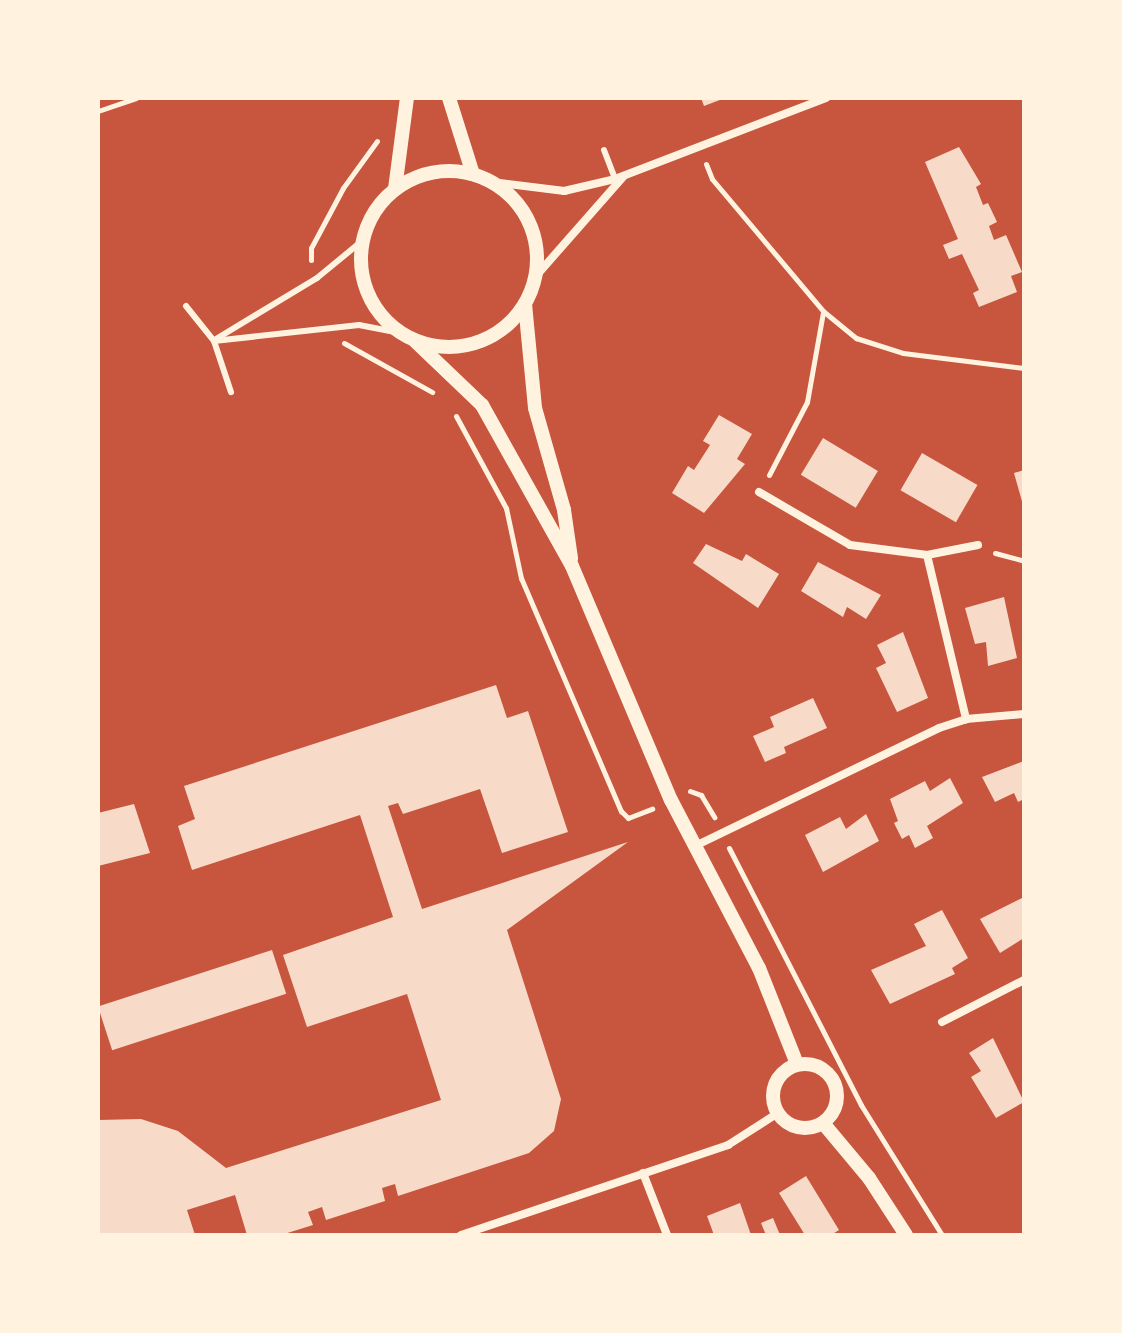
<!DOCTYPE html>
<html>
<head>
<meta charset="utf-8">
<style>
	body { margin:0 }
	#map { position:relative; width:1122px; height:1333px; overflow:hidden; background:#c8553d; font-family:Karla,sans-serif }
	div>[style] { position:absolute }
	[style*='--x'] { left:calc(var(--x)*1px); top:calc(var(--y)*1px); width:calc(var(--w)*1px); rotate:calc(var(--a)*1deg) }
	.building>* { inset:0; background:#f7dbc8; transform-origin:0 0 }
	.path>* { height:5px; margin:-2.5px; padding:0 2.5px; transform-origin:2.5px; border-radius:2.5px; background:#fff3e0 }
	.service>* { height:6px; margin:-3px; padding:0 3px; transform-origin:3px; border-radius:3px; background:#fff3e0 }
	.minor>* { height:8px; margin:-4px; padding:0 4px; transform-origin:4px; border-radius:4px; background:#fff3e0 }
	.tertiary>* { height:14px; margin:-7px; padding:0 7px; transform-origin:7px; border-radius:7px; background:#fff3e0 }
	.tertiary>.ring { margin:-7px; padding:0; box-sizing:content-box; background:none; border:14px solid #fff3e0; border-radius:50% }
	span { translate:-50% -50%; white-space:nowrap; text-align:center; line-height:1.15; -webkit-text-stroke:6px #fff3e0; paint-order:stroke }
	.frame { position:absolute; inset:0; border:100px solid #fff3e0; pointer-events:none }
</style>
</head>
<body>
<div id="map">
	<div class="building">
		<i style="clip-path:polygon(701px 98px,725px 98px,704px 106px)"></i>
		<i style="clip-path:polygon(959px 147px,981px 184px,976px 187px,983px 205px,988px 203px,997px 222px,989px 226px,994px 240px,1006px 235px,1022px 272px,1011px 276px,1017px 292px,979px 307px,973px 293px,979px 290px,962px 254px,949px 259px,943px 245px,958px 239px,925px 162px)"></i>
		<i style="clip-path:polygon(719px 415px,752px 434px,737px 459px,745px 464px,704px 513px,672px 493px,688px 466px,694px 470px,710px 445px,703px 441px)"></i>
		<i style="left:823px;top:438px;width:64px;height:43px;rotate:31deg"></i>
		<i style="left:922px;top:453px;width:64px;height:43px;rotate:30deg"></i>
		<i style="clip-path:polygon(1024px 470px,1024px 505px,1023px 505px,1014px 473px)"></i>
		<i style="clip-path:polygon(706px 544px,742px 561px,746px 554px,779px 574px,758px 608px,693px 563px)"></i>
		<i style="clip-path:polygon(818px 562px,881px 595px,866px 619px,847px 607px,843px 617px,801px 591px)"></i>
		<i style="clip-path:polygon(1004px 597px,1017px 658px,988px 666px,986px 642px,975px 644px,965px 608px)"></i>
		<i style="clip-path:polygon(903px 632px,928px 698px,897px 712px,876px 668px,886px 663px,877px 645px)"></i>
		<i style="clip-path:polygon(496px 685px,507px 718px,528px 711px,568px 832px,502px 853px,480px 789px,403px 814px,398px 803px,388px 806px,422px 909px,628px 842px,507px 930px,561px 1099px,554px 1131px,529px 1153px,459px 1176px,398px 1196px,395px 1184px,382px 1188px,385px 1201px,326px 1220px,322px 1207px,308px 1212px,313px 1225px,281px 1235px,247px 1235px,235px 1195px,187px 1210px,195px 1235px,98px 1235px,98px 1120px,141px 1119px,178px 1131px,226px 1168px,441px 1100px,407px 994px,307px 1027px,283px 955px,393px 917px,360px 815px,192px 870px,178px 826px,195px 819px,184px 786px)"></i>
		<i style="clip-path:polygon(813px 698px,827px 728px,784px 747px,786px 753px,765px 762px,753px 736px,774px 727px,770px 717px)"></i>
		<i style="clip-path:polygon(1024px 761px,1024px 799px,1018px 802px,1014px 793px,995px 802px,982px 777px)"></i>
		<i style="clip-path:polygon(950px 778px,963px 803px,927px 826px,933px 838px,915px 848px,909px 835px,902px 839px,894px 823px,898px 821px,890px 799px,925px 781px,930px 791px)"></i>
		<i style="clip-path:polygon(134px 804px,150px 853px,98px 866px,98px 813px)"></i>
		<i style="clip-path:polygon(866px 814px,879px 841px,823px 872px,805px 835px,840px 817px,846px 829px)"></i>
		<i style="clip-path:polygon(1024px 897px,1024px 938px,1000px 953px,980px 919px)"></i>
		<i style="clip-path:polygon(942px 910px,968px 958px,952px 968px,955px 974px,890px 1004px,871px 970px,926px 946px,914px 924px)"></i>
		<i style="left:272px;top:950px;width:46px;height:183px;rotate:72deg"></i>
		<i style="clip-path:polygon(993px 1038px,1024px 1102px,996px 1118px,971px 1077px,981px 1071px,969px 1053px)"></i>
		<i style="clip-path:polygon(806px 1176px,839px 1230px,831px 1235px,805px 1235px,779px 1193px)"></i>
		<i style="clip-path:polygon(740px 1203px,751px 1235px,714px 1235px,707px 1216px)"></i>
		<i style="clip-path:polygon(773px 1218px,780px 1235px,766px 1235px,761px 1223px)"></i>
	</div>
	<div class="path">
		<i style="--x:98;--y:111;--w:40;--a:-18.9"></i>
		<i style="--x:706;--y:164;--w:16;--a:68"></i>
		<i style="--x:712;--y:179;--w:172;--a:49.9"></i>
		<i style="--x:823;--y:311;--w:43;--a:39.3"></i>
		<i style="--x:856;--y:338;--w:49;--a:17.7"></i>
		<i style="--x:903;--y:353;--w:122;--a:7.1"></i>
		<i style="--x:311;--y:260;--w:12;--a:-90"></i>
		<i style="--x:311;--y:248;--w:68;--a:-61.9"></i>
		<i style="--x:343;--y:188;--w:58;--a:-54.1"></i>
		<i style="--x:344;--y:343;--w:101;--a:29.1"></i>
		<i style="--x:456;--y:416;--w:105;--a:61.5"></i>
		<i style="--x:506;--y:508;--w:72;--a:77.9"></i>
		<i style="--x:521;--y:578;--w:254;--a:66.8"></i>
		<i style="--x:621;--y:811;--w:10;--a:45"></i>
		<i style="--x:628;--y:818;--w:26;--a:-21"></i>
		<i style="--x:769;--y:475;--w:82;--a:-62.5"></i>
		<i style="--x:807;--y:402;--w:91;--a:-79.9"></i>
		<i style="--x:995;--y:553;--w:30;--a:15"></i>
		<i style="--x:690;--y:791;--w:12;--a:20"></i>
		<i style="--x:701;--y:795;--w:26;--a:59"></i>
		<i style="--x:729;--y:848;--w:289;--a:62.8"></i>
		<i style="--x:861;--y:1105;--w:153;--a:58.1"></i>
	</div>
	<div class="service">
		<i style="--x:604;--y:150;--w:31;--a:69"></i>
		<i style="--x:186;--y:306;--w:45;--a:51.3"></i>
		<i style="--x:214;--y:341;--w:54;--a:71.6"></i>
		<i style="--x:216;--y:339;--w:118;--a:-31.1"></i>
		<i style="--x:317;--y:278;--w:58;--a:-39.4"></i>
		<i style="--x:214;--y:341;--w:146;--a:-6.3"></i>
		<i style="--x:359;--y:325;--w:42;--a:11"></i>
	</div>
	<div class="minor">
		<i style="--x:492;--y:182;--w:73;--a:7.1"></i>
		<i style="--x:564;--y:191;--w:52;--a:-13.2"></i>
		<i style="--x:615;--y:179;--w:226;--a:-21"></i>
		<i style="--x:536;--y:276;--w:132;--a:-48.7"></i>
		<i style="--x:759;--y:492;--w:105;--a:30.2"></i>
		<i style="--x:850;--y:545;--w:78;--a:7.4"></i>
		<i style="--x:927;--y:555;--w:169;--a:76.6"></i>
		<i style="--x:927;--y:555;--w:52;--a:-11.1"></i>
		<i style="--x:695;--y:846;--w:271;--a:-25.8"></i>
		<i style="--x:939;--y:728;--w:28;--a:-18"></i>
		<i style="--x:966;--y:719;--w:58;--a:-4.9"></i>
		<i style="--x:942;--y:1022;--w:92;--a:-27.1"></i>
		<i style="--x:643;--y:1173;--w:66;--a:68.8"></i>
		<i style="--x:461;--y:1235;--w:282;--a:-18.6"></i>
		<i style="--x:728;--y:1145;--w:59;--a:-32.6"></i>
	</div>
	<div class="tertiary">
		<i style="--x:449;--y:98;--w:80;--a:72.5"></i>
		<i class="ring" style="left:361px;top:171px;width:162px;height:162px"></i>
		<i style="--x:395;--y:189;--w:92;--a:-82.5"></i>
		<i style="--x:525;--y:304;--w:104;--a:84.5"></i>
		<i style="--x:535;--y:408;--w:106;--a:74.1"></i>
		<i style="--x:564;--y:510;--w:49;--a:81.7"></i>
		<i style="--x:415;--y:341;--w:93;--a:43.7"></i>
		<i style="--x:482;--y:405;--w:184;--a:60.8"></i>
		<i style="--x:572;--y:566;--w:254;--a:67.1"></i>
		<i style="--x:671;--y:800;--w:190;--a:62.4"></i>
		<i style="--x:759;--y:968;--w:103;--a:68.4"></i>
		<i class="ring" style="left:773px;top:1064px;width:50px;height:50px"></i>
		<i style="--x:823;--y:1123;--w:72;--a:50.1"></i>
		<i style="--x:869;--y:1178;--w:68;--a:57"></i>
	</div>
	<div class="frame"></div>
</div>
</body>
</html>
